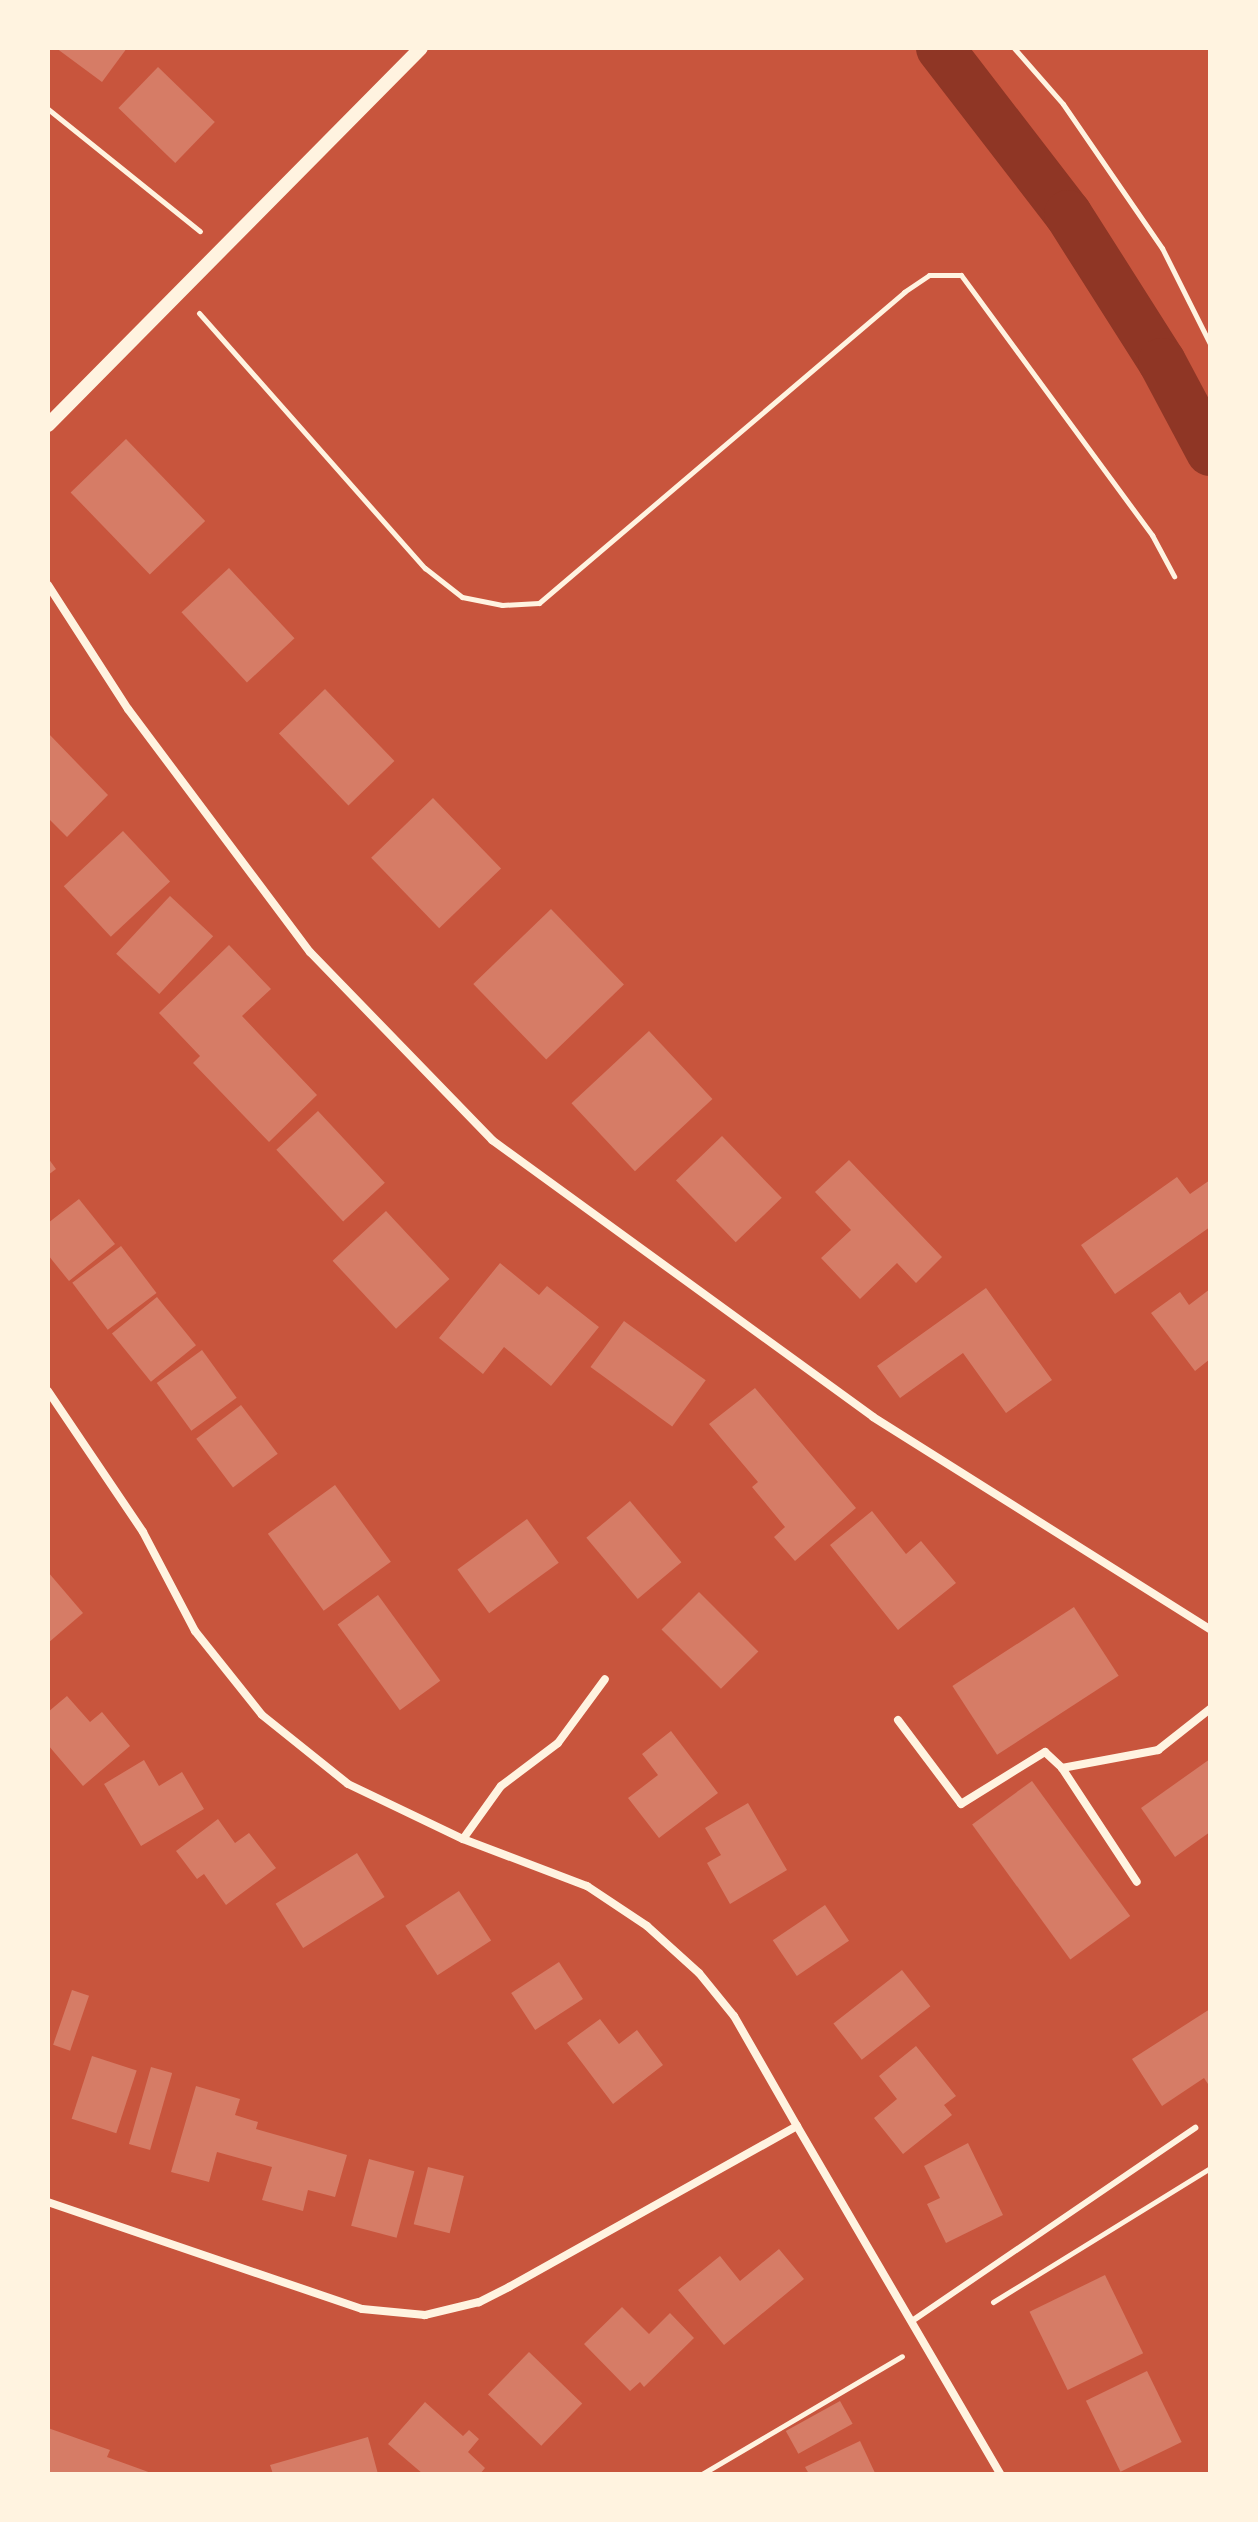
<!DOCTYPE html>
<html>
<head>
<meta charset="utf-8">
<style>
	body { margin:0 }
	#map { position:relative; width:1258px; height:2522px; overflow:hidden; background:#c8553d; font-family:Cabin,sans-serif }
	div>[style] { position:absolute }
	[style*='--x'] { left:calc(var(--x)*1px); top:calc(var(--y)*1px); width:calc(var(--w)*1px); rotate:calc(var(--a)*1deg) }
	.canal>* { height:48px; margin:-24px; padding:0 24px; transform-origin:24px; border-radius:24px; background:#8f3625 }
	.building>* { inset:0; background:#d67c66; transform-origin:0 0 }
	.path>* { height:5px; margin:-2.5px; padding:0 2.5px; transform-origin:2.5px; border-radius:2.5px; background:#fff3e0 }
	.service>* { height:6px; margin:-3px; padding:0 3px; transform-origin:3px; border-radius:3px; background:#fff3e0 }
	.minor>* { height:8px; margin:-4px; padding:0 4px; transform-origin:4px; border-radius:4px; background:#fff3e0 }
	.tertiary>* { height:14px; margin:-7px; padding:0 7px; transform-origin:7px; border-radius:7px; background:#fff3e0 }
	span { translate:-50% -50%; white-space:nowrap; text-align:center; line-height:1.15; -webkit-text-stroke:7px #fff3e0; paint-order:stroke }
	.frame { position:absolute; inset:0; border:50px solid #fff3e0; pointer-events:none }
</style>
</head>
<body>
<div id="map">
	<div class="canal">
		<i style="--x:940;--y:48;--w:210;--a:52.4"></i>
		<i style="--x:1068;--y:214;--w:175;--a:57.6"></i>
		<i style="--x:1162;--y:362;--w:102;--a:61.9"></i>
	</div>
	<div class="building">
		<i style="clip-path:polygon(56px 48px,127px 48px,102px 82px)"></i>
		<i style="left:158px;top:67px;width:79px;height:57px;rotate:44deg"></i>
		<i style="left:126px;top:439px;width:114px;height:77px;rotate:46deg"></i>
		<i style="left:229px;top:568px;width:96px;height:65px;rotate:47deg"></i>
		<i style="left:325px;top:689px;width:100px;height:64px;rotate:46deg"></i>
		<i style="clip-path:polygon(48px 733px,108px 795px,67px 837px,48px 818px)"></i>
		<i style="left:433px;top:798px;width:98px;height:86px;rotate:46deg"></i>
		<i style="left:123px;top:831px;width:69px;height:81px;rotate:47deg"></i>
		<i style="left:170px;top:896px;width:59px;height:79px;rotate:43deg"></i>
		<i style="left:551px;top:909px;width:105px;height:108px;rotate:46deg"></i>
		<i style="clip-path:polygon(229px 945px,271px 989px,242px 1016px,317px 1095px,269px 1142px,193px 1063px,200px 1056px,159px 1013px)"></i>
		<i style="left:649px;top:1031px;width:93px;height:106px;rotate:47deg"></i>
		<i style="left:318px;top:1111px;width:98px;height:57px;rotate:47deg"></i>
		<i style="left:722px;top:1136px;width:86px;height:64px;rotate:46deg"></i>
		<i style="clip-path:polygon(48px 1158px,56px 1169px,48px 1175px)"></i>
		<i style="clip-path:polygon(849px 1160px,942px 1257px,916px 1283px,897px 1263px,860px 1299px,821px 1258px,851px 1230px,815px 1192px)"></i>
		<i style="clip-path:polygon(1177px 1177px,1190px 1194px,1210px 1180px,1210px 1227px,1115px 1294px,1081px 1245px)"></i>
		<i style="clip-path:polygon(79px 1199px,115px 1244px,69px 1281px,48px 1255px,48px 1223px)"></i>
		<i style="left:386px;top:1211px;width:93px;height:73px;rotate:47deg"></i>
		<i style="left:121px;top:1246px;width:59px;height:61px;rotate:53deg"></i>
		<i style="clip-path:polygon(500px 1263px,539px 1295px,547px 1286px,599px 1327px,551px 1386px,504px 1347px,483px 1374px,439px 1338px)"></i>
		<i style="clip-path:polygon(986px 1288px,1052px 1380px,1006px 1413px,963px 1353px,900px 1398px,877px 1366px)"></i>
		<i style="clip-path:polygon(1210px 1289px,1210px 1359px,1195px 1371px,1151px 1313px,1180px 1292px,1189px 1305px)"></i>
		<i style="left:157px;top:1297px;width:62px;height:58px;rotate:51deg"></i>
		<i style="left:624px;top:1321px;width:101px;height:57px;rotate:36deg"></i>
		<i style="left:202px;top:1350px;width:59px;height:56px;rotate:54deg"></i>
		<i style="clip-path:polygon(755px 1388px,856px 1508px,795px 1561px,774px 1537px,785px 1527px,752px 1487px,758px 1482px,709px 1424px)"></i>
		<i style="left:241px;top:1405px;width:61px;height:56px;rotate:53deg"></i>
		<i style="left:335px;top:1485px;width:95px;height:83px;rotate:54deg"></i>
		<i style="left:630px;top:1501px;width:80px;height:57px;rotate:50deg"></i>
		<i style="clip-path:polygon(872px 1511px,906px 1554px,921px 1541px,956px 1583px,898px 1630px,830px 1545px)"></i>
		<i style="left:527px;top:1519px;width:54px;height:86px;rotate:54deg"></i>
		<i style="clip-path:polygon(48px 1572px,83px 1613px,48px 1643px)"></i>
		<i style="left:699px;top:1592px;width:84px;height:53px;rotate:45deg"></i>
		<i style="left:378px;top:1595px;width:106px;height:50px;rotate:54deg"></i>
		<i style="left:1074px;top:1607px;width:82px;height:145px;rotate:57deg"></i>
		<i style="clip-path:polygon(67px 1696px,90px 1722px,102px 1712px,130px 1746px,83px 1786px,48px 1745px,48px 1712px)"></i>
		<i style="clip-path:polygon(671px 1731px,718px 1793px,659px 1838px,628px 1798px,658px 1775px,642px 1754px)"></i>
		<i style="clip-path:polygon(1210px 1759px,1210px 1832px,1175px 1857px,1141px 1808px)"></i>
		<i style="clip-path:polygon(144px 1760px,159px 1786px,182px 1772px,204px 1809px,141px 1846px,104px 1784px)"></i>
		<i style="left:1032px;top:1781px;width:167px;height:74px;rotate:54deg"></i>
		<i style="clip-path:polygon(748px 1803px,787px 1870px,730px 1904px,707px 1863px,721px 1855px,705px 1828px)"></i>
		<i style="clip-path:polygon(218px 1819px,235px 1843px,249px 1833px,276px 1868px,226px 1905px,204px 1874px,197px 1879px,176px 1851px)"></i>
		<i style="left:357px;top:1853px;width:52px;height:96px;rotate:58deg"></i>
		<i style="left:459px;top:1891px;width:59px;height:64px;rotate:57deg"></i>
		<i style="left:825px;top:1905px;width:43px;height:63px;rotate:56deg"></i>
		<i style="left:559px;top:1962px;width:44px;height:57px;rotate:57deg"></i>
		<i style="left:902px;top:1970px;width:46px;height:87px;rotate:52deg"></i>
		<i style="left:72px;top:1990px;width:18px;height:58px;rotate:19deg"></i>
		<i style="clip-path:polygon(1210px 2009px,1210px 2087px,1204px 2078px,1162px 2106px,1132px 2059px)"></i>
		<i style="clip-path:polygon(600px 2019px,619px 2044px,637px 2030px,663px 2065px,613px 2104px,567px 2043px)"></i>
		<i style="clip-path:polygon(916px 2046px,956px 2096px,944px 2105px,952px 2115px,903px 2154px,874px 2118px,897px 2099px,879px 2076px)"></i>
		<i style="left:92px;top:2056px;width:47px;height:66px;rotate:18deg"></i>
		<i style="left:151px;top:2067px;width:22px;height:80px;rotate:16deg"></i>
		<i style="clip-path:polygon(196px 2086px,240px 2099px,235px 2115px,258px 2122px,256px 2129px,347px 2155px,335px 2197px,308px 2190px,303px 2211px,262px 2200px,272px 2167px,217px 2152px,209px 2182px,171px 2172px)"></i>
		<i style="clip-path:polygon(968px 2143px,1003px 2215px,946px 2243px,927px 2204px,940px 2198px,924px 2166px)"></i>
		<i style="left:369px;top:2159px;width:47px;height:69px;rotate:15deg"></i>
		<i style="left:428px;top:2167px;width:37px;height:59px;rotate:14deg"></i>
		<i style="clip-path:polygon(779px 2249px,804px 2279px,724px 2345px,678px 2290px,720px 2256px,740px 2281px)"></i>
		<i style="left:1105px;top:2275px;width:87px;height:84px;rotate:64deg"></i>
		<i style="clip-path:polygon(622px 2307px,649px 2334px,670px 2313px,694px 2338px,644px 2387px,640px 2382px,630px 2391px,584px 2344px)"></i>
		<i style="left:529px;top:2352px;width:74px;height:59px;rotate:44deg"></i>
		<i style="left:1147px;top:2371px;width:79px;height:68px;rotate:64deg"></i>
		<i style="left:840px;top:2401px;width:26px;height:62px;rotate:61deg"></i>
		<i style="clip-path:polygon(425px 2402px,463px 2436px,469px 2430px,479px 2439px,468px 2452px,485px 2468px,480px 2474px,423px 2474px,388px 2444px)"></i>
		<i style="clip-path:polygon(48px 2428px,110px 2450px,107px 2457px,154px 2474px,48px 2474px)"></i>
		<i style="clip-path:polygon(368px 2437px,378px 2474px,273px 2474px,270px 2465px)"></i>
		<i style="clip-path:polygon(860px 2441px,875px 2473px,809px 2474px,805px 2467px)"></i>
	</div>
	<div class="path">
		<i style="--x:1014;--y:48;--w:74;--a:48.8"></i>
		<i style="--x:1063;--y:104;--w:175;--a:55.5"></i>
		<i style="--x:1162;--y:248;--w:107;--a:63.4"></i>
		<i style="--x:48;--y:109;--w:195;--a:38.8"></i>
		<i style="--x:199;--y:313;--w:341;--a:48.5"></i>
		<i style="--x:425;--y:568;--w:47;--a:38.1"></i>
		<i style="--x:462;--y:597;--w:41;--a:11.3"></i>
		<i style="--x:502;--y:605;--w:37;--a:-3"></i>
		<i style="--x:539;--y:603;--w:480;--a:-40.4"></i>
		<i style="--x:904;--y:292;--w:30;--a:-34"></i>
		<i style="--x:929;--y:275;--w:32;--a:0"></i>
		<i style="--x:961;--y:275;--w:323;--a:53.7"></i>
		<i style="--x:1152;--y:535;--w:47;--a:61.8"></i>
		<i style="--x:993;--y:2302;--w:255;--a:-31.7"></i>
		<i style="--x:702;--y:2474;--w:232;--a:-30.5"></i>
	</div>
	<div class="service">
		<i style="--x:912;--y:2321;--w:343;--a:-34.3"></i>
	</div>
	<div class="minor">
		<i style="--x:48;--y:585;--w:148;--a:57.2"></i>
		<i style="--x:128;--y:709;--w:304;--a:53.2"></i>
		<i style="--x:310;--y:952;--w:262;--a:45.9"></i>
		<i style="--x:492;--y:1140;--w:471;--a:36"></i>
		<i style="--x:873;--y:1417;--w:398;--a:32.2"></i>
		<i style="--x:48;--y:1391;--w:170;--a:56"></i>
		<i style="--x:143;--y:1532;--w:112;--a:62.3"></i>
		<i style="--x:195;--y:1631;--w:107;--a:51.4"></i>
		<i style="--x:262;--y:1715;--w:110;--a:38.7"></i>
		<i style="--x:348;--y:1784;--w:127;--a:25.6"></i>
		<i style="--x:463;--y:1839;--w:133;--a:20.8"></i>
		<i style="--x:587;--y:1886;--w:72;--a:33.7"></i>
		<i style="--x:647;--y:1926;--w:70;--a:42.1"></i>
		<i style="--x:699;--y:1973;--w:55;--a:50.9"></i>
		<i style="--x:734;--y:2016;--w:127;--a:60.2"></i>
		<i style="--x:797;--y:2126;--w:330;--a:150.8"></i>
		<i style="--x:509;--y:2287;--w:34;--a:153"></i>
		<i style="--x:479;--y:2302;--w:56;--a:166.5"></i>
		<i style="--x:425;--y:2315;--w:63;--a:-174.6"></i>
		<i style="--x:362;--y:2309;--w:332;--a:-161.2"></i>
		<i style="--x:898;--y:1720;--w:105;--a:53.1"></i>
		<i style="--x:961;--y:1804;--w:99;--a:-31.8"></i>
		<i style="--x:1045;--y:1752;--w:23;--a:43"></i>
		<i style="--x:1062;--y:1768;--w:98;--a:-10.6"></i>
		<i style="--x:1158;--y:1750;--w:66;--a:-38.3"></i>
		<i style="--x:1062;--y:1768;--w:136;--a:56.7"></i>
		<i style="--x:463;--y:1839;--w:65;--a:-54.4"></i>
		<i style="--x:501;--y:1786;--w:71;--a:-37"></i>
		<i style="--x:558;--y:1743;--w:79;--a:-53.7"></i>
		<i style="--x:797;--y:2126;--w:403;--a:59.7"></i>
	</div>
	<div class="tertiary">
		<i style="--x:48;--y:425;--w:530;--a:-45.31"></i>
	</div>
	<div class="frame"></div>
</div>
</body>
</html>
